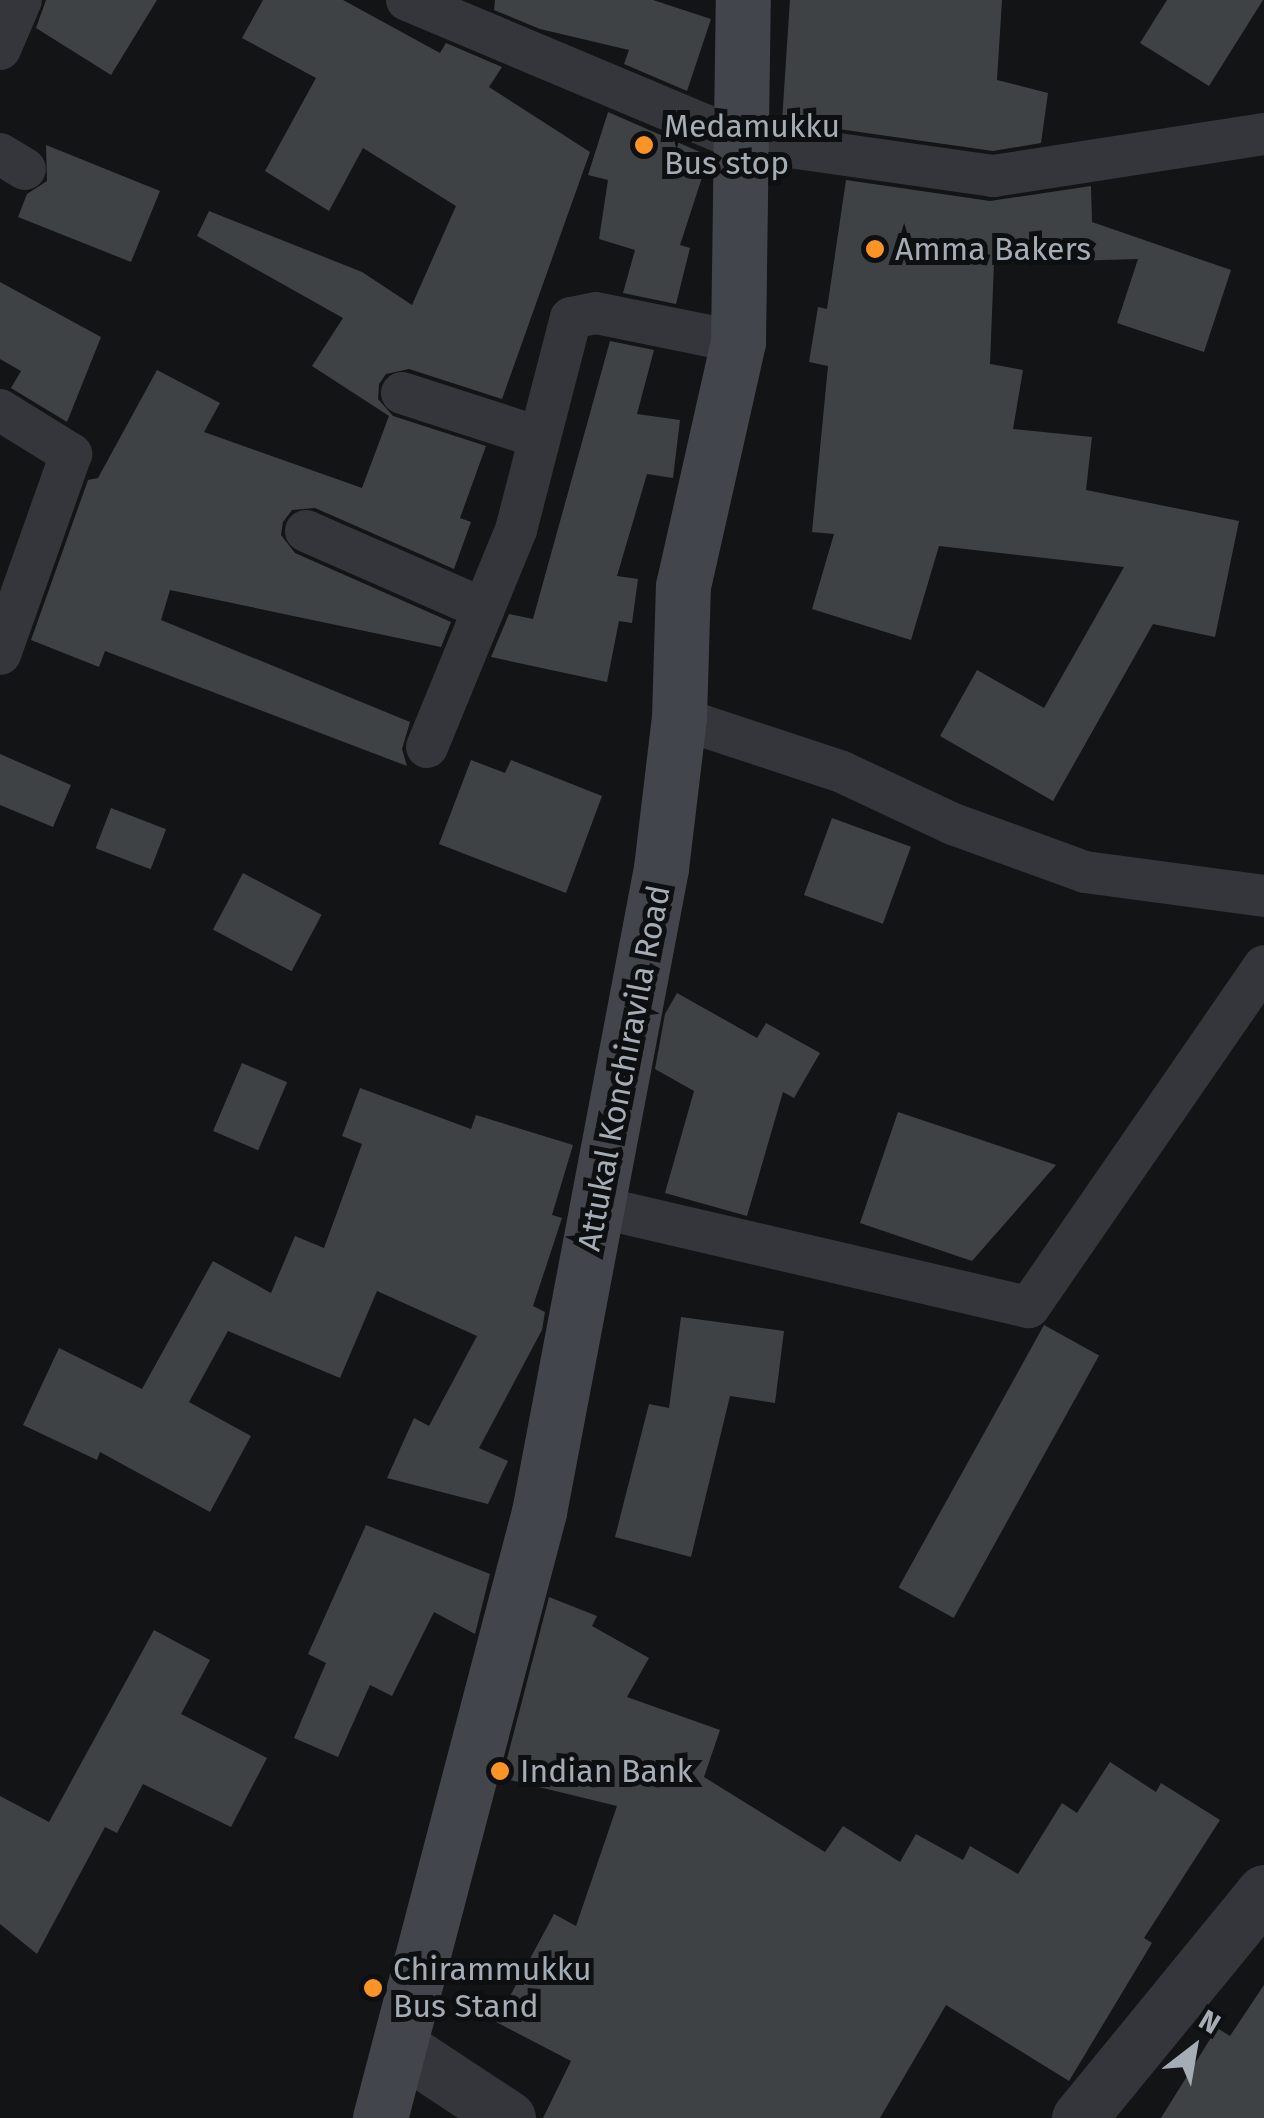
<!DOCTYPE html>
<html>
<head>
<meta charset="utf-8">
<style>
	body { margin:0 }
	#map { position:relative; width:1264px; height:2118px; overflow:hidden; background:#131415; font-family:"Fira Sans",sans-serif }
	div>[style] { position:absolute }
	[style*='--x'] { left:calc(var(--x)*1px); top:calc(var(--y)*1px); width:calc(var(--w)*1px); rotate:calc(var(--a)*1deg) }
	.building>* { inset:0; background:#3f4245; transform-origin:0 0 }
	.minor>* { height:42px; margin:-21px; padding:0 21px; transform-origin:21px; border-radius:21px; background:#34363b }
	.tertiary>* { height:55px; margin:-27.5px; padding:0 27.5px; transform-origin:27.5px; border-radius:27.5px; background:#34363b }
	.secondary>* { height:55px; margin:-27.5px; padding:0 27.5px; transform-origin:27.5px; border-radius:27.5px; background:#42454b }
	.dots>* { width:28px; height:28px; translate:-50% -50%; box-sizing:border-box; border:5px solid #0e0f10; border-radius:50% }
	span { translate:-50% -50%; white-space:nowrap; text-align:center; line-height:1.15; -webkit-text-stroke:10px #0e0f10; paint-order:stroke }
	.poi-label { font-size:32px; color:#a4adb6 }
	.left { translate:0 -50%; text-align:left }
	.street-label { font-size:32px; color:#a4adb6 }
	.north { position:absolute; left:1144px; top:1998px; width:100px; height:100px; -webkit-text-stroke:8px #0e0f10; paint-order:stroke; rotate:31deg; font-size:28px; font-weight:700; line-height:40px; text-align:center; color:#a4adb6 }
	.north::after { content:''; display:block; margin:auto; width:35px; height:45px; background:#a4adb6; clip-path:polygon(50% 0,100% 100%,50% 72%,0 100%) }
</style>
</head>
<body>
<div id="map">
	<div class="building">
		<i style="clip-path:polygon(46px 0,157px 0,111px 75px,36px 28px)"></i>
		<i style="clip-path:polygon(263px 0,343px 0,440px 53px,446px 43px,502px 67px,489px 87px,590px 152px,502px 399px,409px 369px,386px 374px,379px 384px,378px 399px,393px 416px,486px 446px,460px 518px,471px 522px,454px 569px,315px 508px,292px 510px,283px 522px,281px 535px,295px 553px,451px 622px,441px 647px,170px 590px,161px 620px,410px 722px,402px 749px,407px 766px,105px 651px,99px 667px,31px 640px,88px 480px,98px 478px,157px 370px,220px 403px,204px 432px,362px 488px,389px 416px,312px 366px,343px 318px,197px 236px,209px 211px,362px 272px,412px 305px,456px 206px,363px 148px,329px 211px,265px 171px,316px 78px,242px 38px)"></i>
		<i style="clip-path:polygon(495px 0,653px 0,711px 19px,687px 91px,624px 64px,629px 50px,540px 29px,494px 10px)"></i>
		<i style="clip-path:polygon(790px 0,1002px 0,997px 80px,1048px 93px,1041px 143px,993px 151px,782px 121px)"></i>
		<i style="clip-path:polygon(1167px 0,1263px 0,1209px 86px,1140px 43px)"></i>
		<i style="clip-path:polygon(608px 112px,709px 156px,680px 245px,690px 248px,676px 304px,623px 293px,635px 250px,599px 239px,608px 180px,588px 175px)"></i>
		<i style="clip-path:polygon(46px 145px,160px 191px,131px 262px,18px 217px,27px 194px,47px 181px)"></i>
		<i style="clip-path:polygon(846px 180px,990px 201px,1091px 186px,1092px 222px,1231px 270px,1204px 352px,1117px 323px,1138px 259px,994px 263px,990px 364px,1023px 370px,1013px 429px,1092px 437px,1086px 490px,1239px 521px,1215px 637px,1153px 624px,1053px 801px,940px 736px,977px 670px,1044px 708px,1124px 567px,939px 546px,911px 640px,812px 609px,834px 534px,812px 532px,828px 366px,809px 362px,818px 307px,827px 309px)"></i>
		<i style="clip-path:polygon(0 282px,101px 337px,67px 422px,11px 388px,21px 371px,0 359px)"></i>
		<i style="clip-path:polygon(610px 341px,654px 350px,637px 414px,680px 420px,673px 478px,647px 474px,617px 576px,638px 579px,632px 623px,619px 621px,607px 682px,491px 657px,509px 614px,533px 619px)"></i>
		<i style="clip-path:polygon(0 754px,71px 785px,53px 827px,0 805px)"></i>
		<i style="clip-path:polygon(471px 760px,505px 773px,511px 760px,602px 796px,566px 893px,439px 844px)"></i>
		<i style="left:111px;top:808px;width:59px;height:43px;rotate:21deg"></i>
		<i style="left:832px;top:818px;width:84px;height:82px;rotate:20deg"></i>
		<i style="left:243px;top:873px;width:89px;height:64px;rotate:28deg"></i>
		<i style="clip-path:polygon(677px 993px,757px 1038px,766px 1023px,820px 1053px,794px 1098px,783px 1092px,747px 1216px,665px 1193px,694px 1091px,655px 1069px,665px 1014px)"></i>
		<i style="left:242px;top:1063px;width:49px;height:74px;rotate:23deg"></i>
		<i style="clip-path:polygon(360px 1088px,471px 1129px,476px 1115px,573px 1145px,552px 1215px,562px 1218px,533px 1306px,545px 1312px,542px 1330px,479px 1448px,508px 1461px,488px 1504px,387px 1478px,414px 1418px,429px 1426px,477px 1336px,377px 1291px,340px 1378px,228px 1331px,189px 1402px,251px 1436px,210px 1512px,100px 1452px,97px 1460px,23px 1425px,59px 1348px,142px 1389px,213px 1261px,271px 1293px,295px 1236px,324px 1248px,362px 1144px,342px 1136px)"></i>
		<i style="clip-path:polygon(898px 1112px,1056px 1165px,972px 1261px,860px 1223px)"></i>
		<i style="clip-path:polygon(681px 1317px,784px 1331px,775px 1403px,730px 1396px,691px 1557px,615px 1537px,649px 1404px,669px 1408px)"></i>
		<i style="left:1044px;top:1325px;width:63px;height:300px;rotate:29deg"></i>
		<i style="clip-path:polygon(366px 1525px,490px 1574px,475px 1634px,434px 1612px,392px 1696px,370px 1685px,338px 1757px,294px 1738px,326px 1663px,308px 1654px)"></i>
		<i style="clip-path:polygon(549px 1597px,597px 1616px,592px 1626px,649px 1658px,627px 1697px,720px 1730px,704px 1777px,825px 1852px,843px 1826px,900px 1862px,916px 1834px,963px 1860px,970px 1846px,1018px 1874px,1062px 1803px,1077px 1813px,1110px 1762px,1156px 1792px,1161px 1783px,1220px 1820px,1144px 1938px,1152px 1943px,1069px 2081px,946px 2005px,880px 2118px,543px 2118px,571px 2061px,496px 2022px,554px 1914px,576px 1926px,617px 1806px,502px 1778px)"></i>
		<i style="clip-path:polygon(154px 1630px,210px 1660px,181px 1714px,267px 1758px,231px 1827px,143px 1784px,117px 1833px,105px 1827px,37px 1954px,0 1924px,0 1796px,49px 1822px)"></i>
		<i style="clip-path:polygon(1264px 1985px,1264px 2118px,1161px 2118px,1217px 2028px,1230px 2036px)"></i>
	</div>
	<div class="minor">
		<i style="--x:407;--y:0;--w:361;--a:22.8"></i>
		<i style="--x:740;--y:140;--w:256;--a:8.1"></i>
		<i style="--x:993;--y:176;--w:274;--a:-8.8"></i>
		<i style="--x:0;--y:49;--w:53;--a:-66.8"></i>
		<i style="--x:0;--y:154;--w:29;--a:31"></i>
		<i style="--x:402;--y:393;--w:143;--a:17.9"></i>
		<i style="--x:0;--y:410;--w:84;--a:31.8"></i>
		<i style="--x:71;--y:454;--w:212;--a:109.5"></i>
		<i style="--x:306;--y:531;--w:194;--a:23.7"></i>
		<i style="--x:679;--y:718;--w:172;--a:18.3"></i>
		<i style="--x:842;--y:772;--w:123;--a:25.1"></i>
		<i style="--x:953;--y:824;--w:140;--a:20"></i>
		<i style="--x:1085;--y:872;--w:181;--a:7.6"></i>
		<i style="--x:427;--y:747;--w:235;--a:-67.7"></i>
		<i style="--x:516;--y:530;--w:219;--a:-75.5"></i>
		<i style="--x:571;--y:318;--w:25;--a:-11"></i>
		<i style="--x:596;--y:313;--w:145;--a:11.5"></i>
		<i style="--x:598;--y:1207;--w:442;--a:13.1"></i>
		<i style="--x:1029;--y:1307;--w:414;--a:-55.4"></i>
	</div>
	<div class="tertiary">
		<i style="--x:402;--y:2048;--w:127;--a:33.4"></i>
		<i style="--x:1079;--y:2118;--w:292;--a:-50.7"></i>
	</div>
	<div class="secondary">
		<i style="--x:380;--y:2118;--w:627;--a:-75.3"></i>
		<i style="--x:539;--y:1512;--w:655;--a:-79.27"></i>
		<i style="--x:661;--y:868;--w:151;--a:-83.2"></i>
		<i style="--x:679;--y:718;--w:132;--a:-88.3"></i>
		<i style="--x:683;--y:586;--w:250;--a:-77.3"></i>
		<i style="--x:738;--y:342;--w:342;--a:-89.2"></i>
	</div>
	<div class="dots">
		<i style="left:644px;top:145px;background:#fb9426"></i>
		<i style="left:875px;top:249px;background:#fb9426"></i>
		<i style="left:500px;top:1771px;background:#fb9426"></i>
		<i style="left:373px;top:1988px;background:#fb9426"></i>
	</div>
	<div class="poi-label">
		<span class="left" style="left:664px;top:145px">Medamukku<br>Bus stop</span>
		<span class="left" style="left:895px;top:249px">Amma Bakers</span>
		<span class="left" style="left:520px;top:1771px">Indian Bank</span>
		<span class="left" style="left:393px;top:1988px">Chirammukku<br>Bus Stand</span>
	</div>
	<div class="street-label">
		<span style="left:624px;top:1068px;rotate:-79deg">Attukal Konchiravila Road</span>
	</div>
	<div class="north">N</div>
</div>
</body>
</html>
